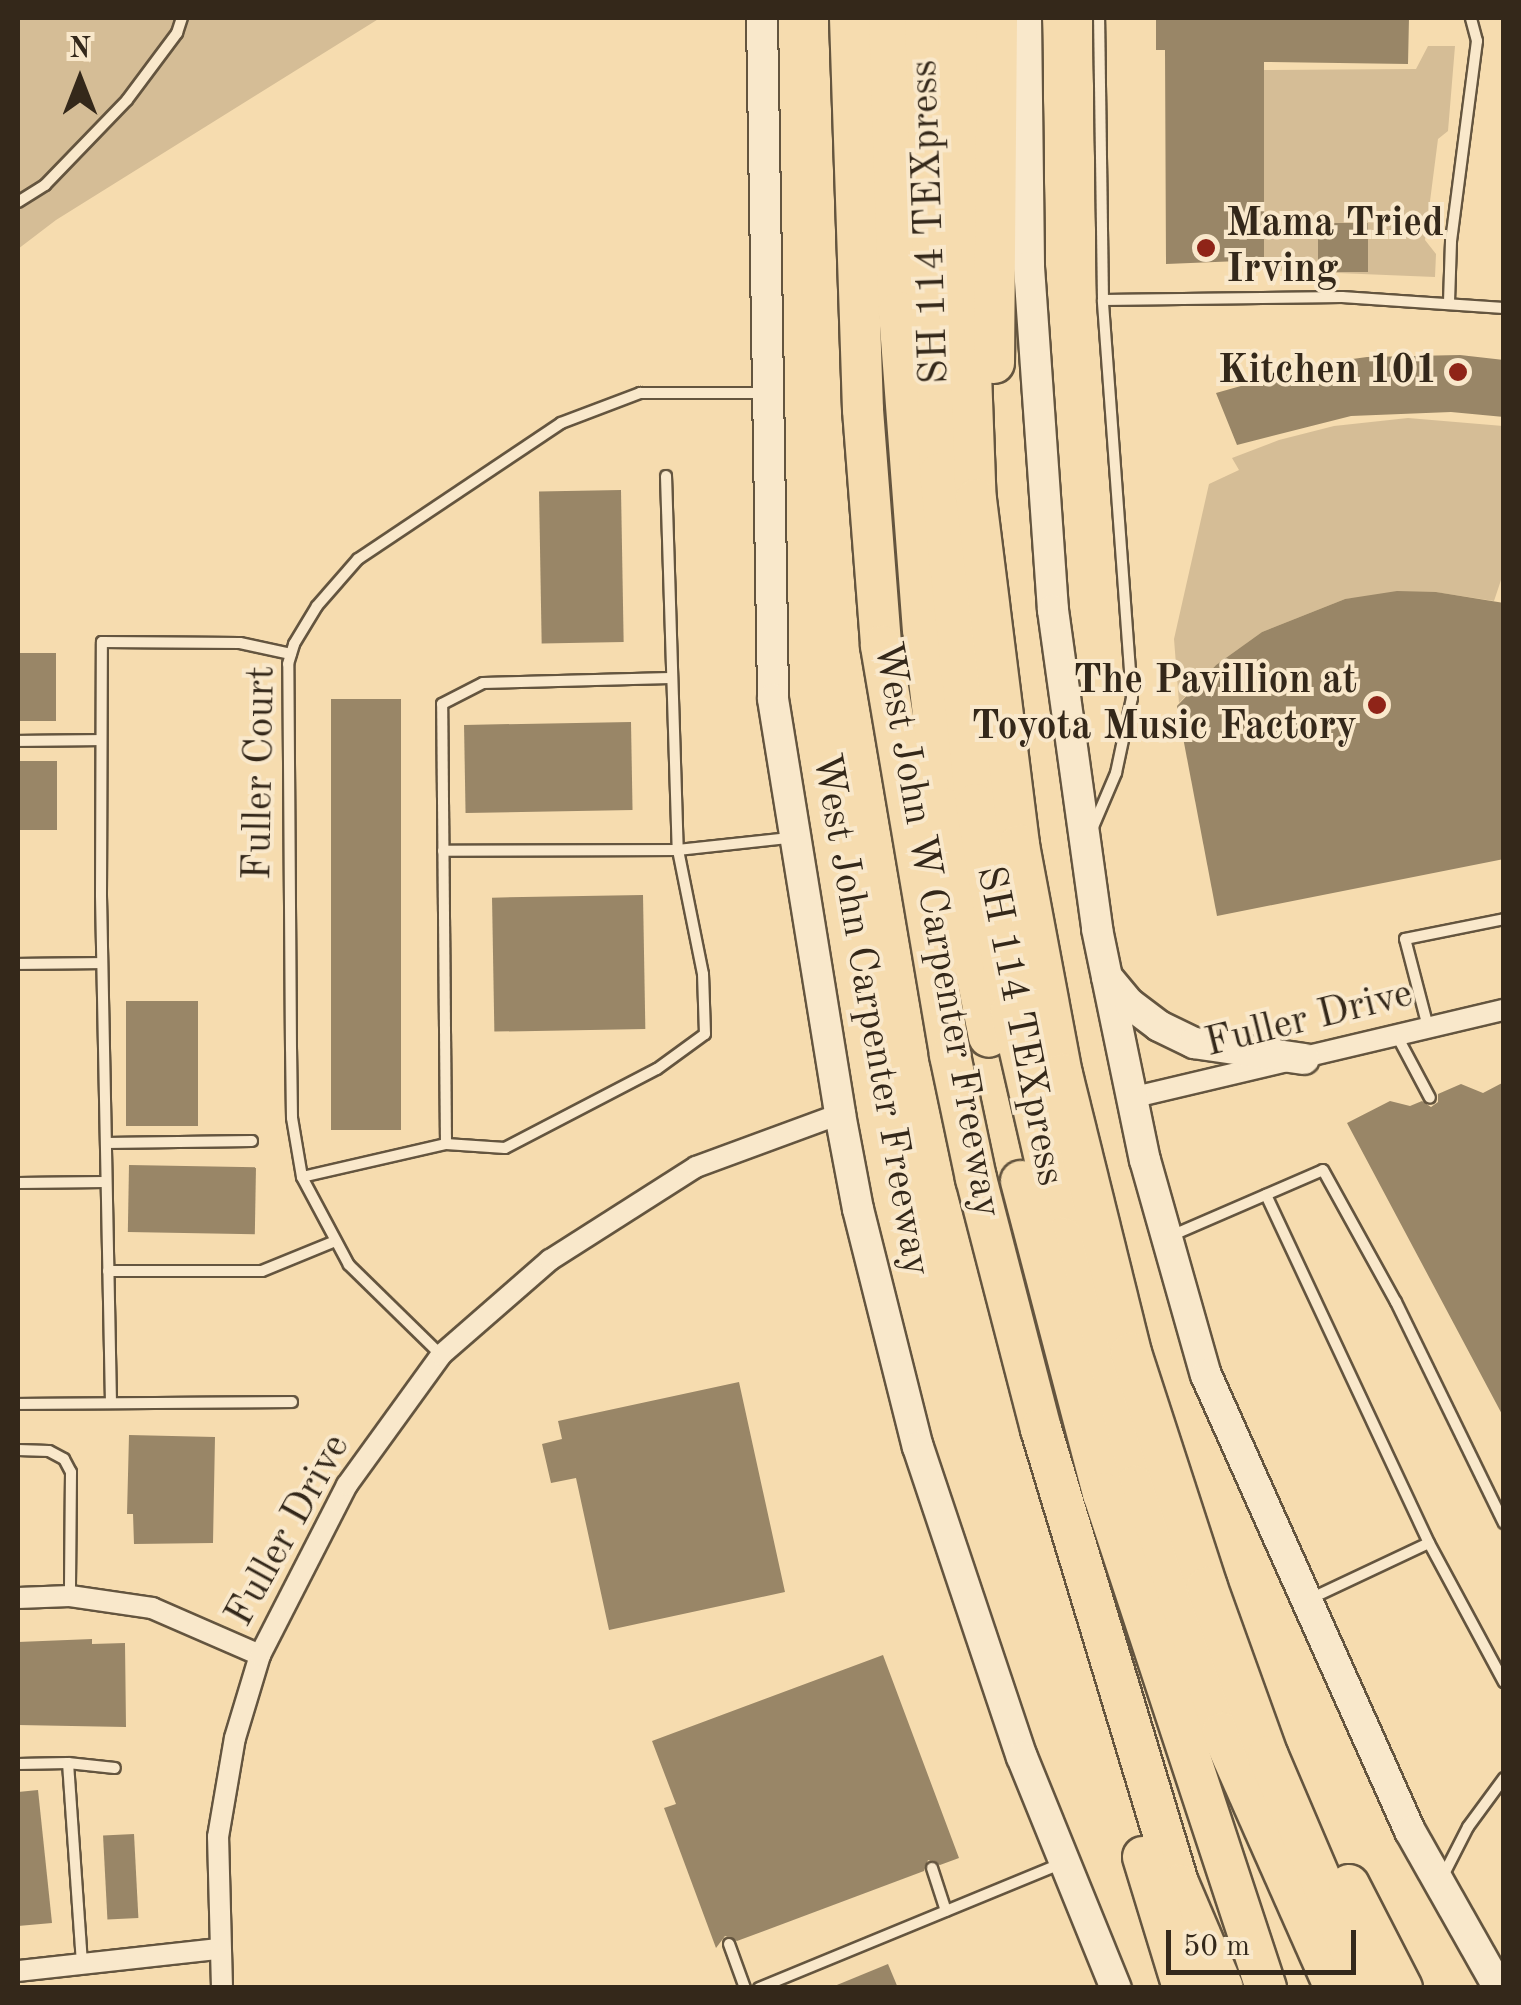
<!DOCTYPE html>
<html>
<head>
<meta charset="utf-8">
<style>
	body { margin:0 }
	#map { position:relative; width:1521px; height:2005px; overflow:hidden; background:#f6dcaf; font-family:"Old Standard TT",serif }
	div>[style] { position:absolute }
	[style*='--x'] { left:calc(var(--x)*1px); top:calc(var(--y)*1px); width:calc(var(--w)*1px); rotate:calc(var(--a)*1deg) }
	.green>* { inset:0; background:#d5bd96 }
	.building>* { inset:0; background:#998667; transform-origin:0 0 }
	.roads { filter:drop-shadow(2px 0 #64553f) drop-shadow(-2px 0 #64553f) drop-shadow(0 2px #64553f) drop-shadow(0 -2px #64553f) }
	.lane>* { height:10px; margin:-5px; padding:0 5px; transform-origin:5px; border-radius:5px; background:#f9e8cb }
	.street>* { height:20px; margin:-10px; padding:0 10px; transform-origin:10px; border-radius:10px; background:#f9e8cb }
	.secondary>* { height:30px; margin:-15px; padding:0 15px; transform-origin:15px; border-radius:15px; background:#f9e8cb }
	.highway>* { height:40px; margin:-20px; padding:0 20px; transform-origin:20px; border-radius:20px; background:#f6dcaf }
	.dots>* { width:28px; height:28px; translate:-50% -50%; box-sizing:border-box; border:5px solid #f9e8cb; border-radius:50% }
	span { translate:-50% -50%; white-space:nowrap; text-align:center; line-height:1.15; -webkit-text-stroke:8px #f9e8cb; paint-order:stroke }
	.street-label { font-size:40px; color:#34281a }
	.poi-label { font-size:40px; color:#34281a; font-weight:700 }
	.left { translate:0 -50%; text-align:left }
	.right { translate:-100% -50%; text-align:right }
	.frame { position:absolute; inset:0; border:20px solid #34281a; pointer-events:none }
	.north { position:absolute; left:30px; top:30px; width:100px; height:100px; -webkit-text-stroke:8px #f9e8cb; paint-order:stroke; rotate:0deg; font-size:28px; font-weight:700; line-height:40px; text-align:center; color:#34281a }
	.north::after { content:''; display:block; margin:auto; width:35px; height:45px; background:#34281a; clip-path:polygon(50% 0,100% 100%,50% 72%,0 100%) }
	.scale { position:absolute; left:1166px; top:1930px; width:190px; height:45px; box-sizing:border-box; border:5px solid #34281a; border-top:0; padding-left:12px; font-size:30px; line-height:35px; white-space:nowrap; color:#34281a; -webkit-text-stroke:8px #f9e8cb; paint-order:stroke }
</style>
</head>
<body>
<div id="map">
	<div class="green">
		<i style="clip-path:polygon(18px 18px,380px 18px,56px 220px,18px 249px)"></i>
		<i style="clip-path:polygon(1428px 46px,1455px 46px,1448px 131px,1438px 139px,1425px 240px,1436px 254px,1435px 277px,1262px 270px,1264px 70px,1416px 69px)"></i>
		<i style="clip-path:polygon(1408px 418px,1503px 426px,1503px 574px,1494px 601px,1435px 592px,1345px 599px,1262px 632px,1216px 665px,1179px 703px,1174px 639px,1209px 484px,1239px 470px,1232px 458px,1279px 440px,1334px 426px)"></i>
	</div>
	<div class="building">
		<i style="clip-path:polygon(1156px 18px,1409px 18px,1408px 64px,1264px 62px,1264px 260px,1166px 264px,1165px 50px,1156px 50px)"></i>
		<i style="left:1318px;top:223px;width:50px;height:49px"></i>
		<i style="clip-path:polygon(1460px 355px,1504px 360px,1504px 417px,1451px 412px,1351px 416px,1237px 445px,1216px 393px,1323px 363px,1367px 357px)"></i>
		<i style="left:621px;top:490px;width:152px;height:82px;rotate:89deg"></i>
		<i style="clip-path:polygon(1397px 591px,1436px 592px,1504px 603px,1504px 859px,1217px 916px,1177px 706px,1216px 665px,1262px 632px,1345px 599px)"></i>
		<i style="left:18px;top:653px;width:38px;height:68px"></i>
		<i style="left:331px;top:699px;width:70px;height:431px"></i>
		<i style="left:631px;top:722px;width:88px;height:167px;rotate:89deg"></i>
		<i style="left:18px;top:761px;width:39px;height:69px"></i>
		<i style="left:643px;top:895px;width:134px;height:151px;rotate:89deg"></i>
		<i style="left:126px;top:1001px;width:72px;height:125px"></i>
		<i style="clip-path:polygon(1504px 1082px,1504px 1418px,1347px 1123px,1390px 1101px,1410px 1106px,1422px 1101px,1431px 1107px,1438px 1102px,1438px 1094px,1461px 1084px,1483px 1093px)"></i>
		<i style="left:129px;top:1165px;width:127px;height:67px;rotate:1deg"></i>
		<i style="clip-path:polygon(739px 1382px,785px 1592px,609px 1630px,576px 1478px,551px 1483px,542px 1444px,562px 1439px,558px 1421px)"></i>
		<i style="clip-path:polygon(129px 1435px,215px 1437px,213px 1543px,134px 1544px,133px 1514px,127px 1514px)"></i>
		<i style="clip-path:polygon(92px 1639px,92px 1644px,125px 1643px,126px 1727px,18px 1725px,18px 1642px)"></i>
		<i style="clip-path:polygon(883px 1655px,959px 1858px,940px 1865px,928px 1860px,924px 1871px,737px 1941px,725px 1936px,716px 1948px,664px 1808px,676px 1804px,652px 1741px)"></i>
		<i style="clip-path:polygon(38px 1790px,52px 1923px,18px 1926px,18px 1792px)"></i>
		<i style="left:134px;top:1834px;width:84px;height:31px;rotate:87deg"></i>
		<i style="clip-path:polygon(888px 1964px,898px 1988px,832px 1988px,832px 1987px)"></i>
	</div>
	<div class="roads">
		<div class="lane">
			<i style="--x:18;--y:202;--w:32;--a:-32"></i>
			<i style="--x:45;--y:185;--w:118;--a:-46"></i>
			<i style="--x:127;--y:100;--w:84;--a:-53.3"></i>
			<i style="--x:177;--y:33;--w:16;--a:-72"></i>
			<i style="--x:1103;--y:300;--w:239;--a:-0.7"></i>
			<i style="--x:1342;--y:297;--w:162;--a:3.9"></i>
			<i style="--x:1449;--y:302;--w:61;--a:-88.1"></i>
			<i style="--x:1451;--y:241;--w:202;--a:-82.6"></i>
			<i style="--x:1477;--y:41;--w:24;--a:-105"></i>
			<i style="--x:666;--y:476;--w:374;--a:88.2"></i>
			<i style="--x:678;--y:850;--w:112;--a:-6.2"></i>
			<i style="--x:18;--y:741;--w:83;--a:-0.7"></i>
			<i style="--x:1093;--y:827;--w:59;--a:-66.9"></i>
			<i style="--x:1116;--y:773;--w:77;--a:-78"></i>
			<i style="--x:1132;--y:698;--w:399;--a:-94.2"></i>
			<i style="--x:1103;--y:300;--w:282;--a:-90.8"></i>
			<i style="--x:18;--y:964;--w:84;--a:-0.7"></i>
			<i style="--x:1428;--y:1027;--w:91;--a:-104.6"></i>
			<i style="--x:1405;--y:939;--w:101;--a:-11.4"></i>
			<i style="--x:1396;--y:1034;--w:72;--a:62"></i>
			<i style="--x:106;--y:1143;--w:146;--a:-0.8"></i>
			<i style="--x:446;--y:1144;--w:440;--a:-90.5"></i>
			<i style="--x:442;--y:704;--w:46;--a:-27.1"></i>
			<i style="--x:483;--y:683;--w:187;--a:-1.5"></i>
			<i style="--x:302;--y:1177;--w:148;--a:-12.9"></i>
			<i style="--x:446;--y:1144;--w:59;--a:3.9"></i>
			<i style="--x:505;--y:1148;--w:171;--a:-27.5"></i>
			<i style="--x:657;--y:1069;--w:59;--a:-36.1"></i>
			<i style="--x:705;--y:1034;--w:60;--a:-91.9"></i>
			<i style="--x:703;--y:974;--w:126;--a:-101.4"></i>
			<i style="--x:678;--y:850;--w:235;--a:179.8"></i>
			<i style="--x:18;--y:1183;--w:87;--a:-0.7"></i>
			<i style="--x:1266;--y:1195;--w:384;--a:64.9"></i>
			<i style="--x:1429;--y:1543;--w:158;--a:61.7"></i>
			<i style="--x:1173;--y:1235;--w:163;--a:-23.4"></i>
			<i style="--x:1323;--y:1170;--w:151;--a:61.1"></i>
			<i style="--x:1396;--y:1302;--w:246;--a:64"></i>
			<i style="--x:108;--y:1271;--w:154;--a:0"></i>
			<i style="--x:262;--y:1271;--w:79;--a:-22.3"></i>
			<i style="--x:441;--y:1355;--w:129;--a:-135.6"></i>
			<i style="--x:349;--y:1265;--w:100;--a:-118.1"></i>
			<i style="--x:302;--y:1177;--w:60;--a:-99.6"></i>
			<i style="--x:292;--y:1118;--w:69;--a:-90.8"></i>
			<i style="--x:291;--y:1049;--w:385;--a:-90.4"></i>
			<i style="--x:288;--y:664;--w:21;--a:-73"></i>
			<i style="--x:294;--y:644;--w:44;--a:-58.8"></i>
			<i style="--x:317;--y:606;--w:62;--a:-48.9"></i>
			<i style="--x:358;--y:559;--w:244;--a:-33.8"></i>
			<i style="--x:561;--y:423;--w:85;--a:-20.8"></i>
			<i style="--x:640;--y:393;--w:122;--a:0"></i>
			<i style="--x:111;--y:1403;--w:508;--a:-91.13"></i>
			<i style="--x:101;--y:895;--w:253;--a:-89.8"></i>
			<i style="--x:102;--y:642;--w:138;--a:0.4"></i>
			<i style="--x:240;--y:643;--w:52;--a:12.2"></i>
			<i style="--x:18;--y:1404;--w:274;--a:-0.4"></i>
			<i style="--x:18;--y:1450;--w:31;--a:2"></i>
			<i style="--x:49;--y:1451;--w:17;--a:28"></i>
			<i style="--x:64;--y:1459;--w:15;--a:62"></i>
			<i style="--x:71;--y:1472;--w:124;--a:90.5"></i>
			<i style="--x:1312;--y:1598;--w:129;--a:-25.2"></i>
			<i style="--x:68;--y:1763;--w:47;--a:6.1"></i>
			<i style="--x:18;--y:1764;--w:50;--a:-1.1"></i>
			<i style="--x:68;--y:1763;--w:202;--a:86"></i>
			<i style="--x:932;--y:1868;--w:45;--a:72"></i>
			<i style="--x:1442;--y:1878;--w:57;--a:-63"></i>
			<i style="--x:1468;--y:1827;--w:61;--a:-53.7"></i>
			<i style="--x:729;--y:1944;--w:47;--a:70"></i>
			<i style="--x:759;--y:1988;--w:326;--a:-22.4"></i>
		</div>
		<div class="street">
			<i style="--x:1131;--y:1098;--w:383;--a:-13.3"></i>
			<i style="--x:18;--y:1598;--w:52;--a:-2.2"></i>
			<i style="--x:70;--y:1596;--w:83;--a:8.3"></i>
			<i style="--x:152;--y:1608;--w:118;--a:23.5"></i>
			<i style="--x:18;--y:1971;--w:201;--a:-6.3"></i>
			<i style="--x:222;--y:1988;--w:151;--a:-91.5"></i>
			<i style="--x:218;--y:1837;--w:100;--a:-80.3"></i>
			<i style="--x:235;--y:1738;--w:87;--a:-73.2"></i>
			<i style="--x:260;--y:1655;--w:191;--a:-62.9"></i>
			<i style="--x:347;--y:1485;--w:160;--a:-54.1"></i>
			<i style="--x:441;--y:1355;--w:145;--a:-41.1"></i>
			<i style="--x:550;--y:1260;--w:173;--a:-32.5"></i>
			<i style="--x:696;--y:1167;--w:153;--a:-20.2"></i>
		</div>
		<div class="secondary">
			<i style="--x:762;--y:18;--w:681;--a:89.07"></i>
			<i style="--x:773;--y:699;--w:420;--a:80.8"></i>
			<i style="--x:840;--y:1114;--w:97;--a:79.3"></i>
			<i style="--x:858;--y:1209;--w:245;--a:75.9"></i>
			<i style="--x:918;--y:1447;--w:327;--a:71.5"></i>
			<i style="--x:1022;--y:1757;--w:249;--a:67.9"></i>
			<i style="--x:1026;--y:18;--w:249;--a:89.3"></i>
			<i style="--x:1029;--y:267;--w:344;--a:86"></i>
			<i style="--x:1053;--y:610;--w:322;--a:82.1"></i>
			<i style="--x:1097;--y:929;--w:236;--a:78.3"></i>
			<i style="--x:1145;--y:1160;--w:223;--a:74.2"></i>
			<i style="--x:1206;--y:1375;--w:500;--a:65.9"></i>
			<i style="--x:1410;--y:1831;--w:180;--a:60.5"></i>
			<i style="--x:1107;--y:977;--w:35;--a:50"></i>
			<i style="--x:1130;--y:1004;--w:36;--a:37"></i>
			<i style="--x:1159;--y:1026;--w:39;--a:26"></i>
			<i style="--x:1194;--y:1043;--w:111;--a:8.3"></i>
		</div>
		<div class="highway">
			<i style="--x:850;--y:18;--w:392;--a:88.1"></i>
			<i style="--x:863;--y:410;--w:237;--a:85.6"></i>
			<i style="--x:881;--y:646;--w:415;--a:80.4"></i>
			<i style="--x:950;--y:1055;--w:126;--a:78.1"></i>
			<i style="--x:976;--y:1178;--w:259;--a:75.5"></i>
			<i style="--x:1041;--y:1429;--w:476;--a:73.2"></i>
			<i style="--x:1179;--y:1885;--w:112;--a:66.9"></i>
			<i style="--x:889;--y:18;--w:294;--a:88.1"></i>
			<i style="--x:899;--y:312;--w:318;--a:85.7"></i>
			<i style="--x:923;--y:629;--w:180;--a:83.3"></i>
			<i style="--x:944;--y:808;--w:233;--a:78.9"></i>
			<i style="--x:925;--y:18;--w:455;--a:88.1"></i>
			<i style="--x:940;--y:473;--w:333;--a:83.8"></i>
			<i style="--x:976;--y:804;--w:211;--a:80.4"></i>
			<i style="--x:1011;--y:1012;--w:232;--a:77"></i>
			<i style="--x:1063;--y:1238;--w:258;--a:73.8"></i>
			<i style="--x:1135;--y:1486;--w:262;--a:70.6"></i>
			<i style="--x:1222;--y:1733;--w:279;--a:66.1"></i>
			<i style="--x:958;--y:18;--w:481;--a:87.9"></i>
			<i style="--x:976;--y:499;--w:349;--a:82.9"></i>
			<i style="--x:1019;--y:845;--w:233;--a:79.4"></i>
			<i style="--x:1062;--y:1074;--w:287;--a:76.1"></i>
			<i style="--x:1131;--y:1353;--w:246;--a:72"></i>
			<i style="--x:1207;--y:1587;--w:180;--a:70.2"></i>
			<i style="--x:1268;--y:1756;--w:252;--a:66.9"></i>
			<i style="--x:994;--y:363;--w:345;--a:-89.5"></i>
			<i style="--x:1021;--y:1181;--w:323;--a:75.3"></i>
			<i style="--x:1103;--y:1493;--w:521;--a:71.77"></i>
			<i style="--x:1143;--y:1857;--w:137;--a:73"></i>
			<i style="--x:1349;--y:1885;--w:116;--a:62.8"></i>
		</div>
	</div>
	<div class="dots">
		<i style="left:1206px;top:248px;background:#8f2418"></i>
		<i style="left:1458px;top:372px;background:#8f2418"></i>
		<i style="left:1377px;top:705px;background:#8f2418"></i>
	</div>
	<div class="street-label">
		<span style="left:931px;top:222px;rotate:-92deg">SH 114 TEXpress</span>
		<span style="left:261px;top:773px;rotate:-89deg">Fuller Court</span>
		<span style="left:936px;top:930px;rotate:80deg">West John W Carpenter Freeway</span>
		<span style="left:870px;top:1015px;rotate:80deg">West John Carpenter Freeway</span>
		<span style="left:1309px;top:1020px;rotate:-14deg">Fuller Drive</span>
		<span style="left:1019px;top:1026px;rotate:79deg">SH 114 TEXpress</span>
		<span style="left:289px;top:1531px;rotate:-61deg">Fuller Drive</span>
	</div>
	<div class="poi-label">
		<span class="left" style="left:1226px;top:248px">Mama Tried<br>Irving</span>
		<span class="right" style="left:1438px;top:372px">Kitchen 101</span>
		<span class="right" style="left:1357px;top:705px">The Pavillion at<br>Toyota Music Factory</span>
	</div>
	<div class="frame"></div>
	<div class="north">N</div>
	<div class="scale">50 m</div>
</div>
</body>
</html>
